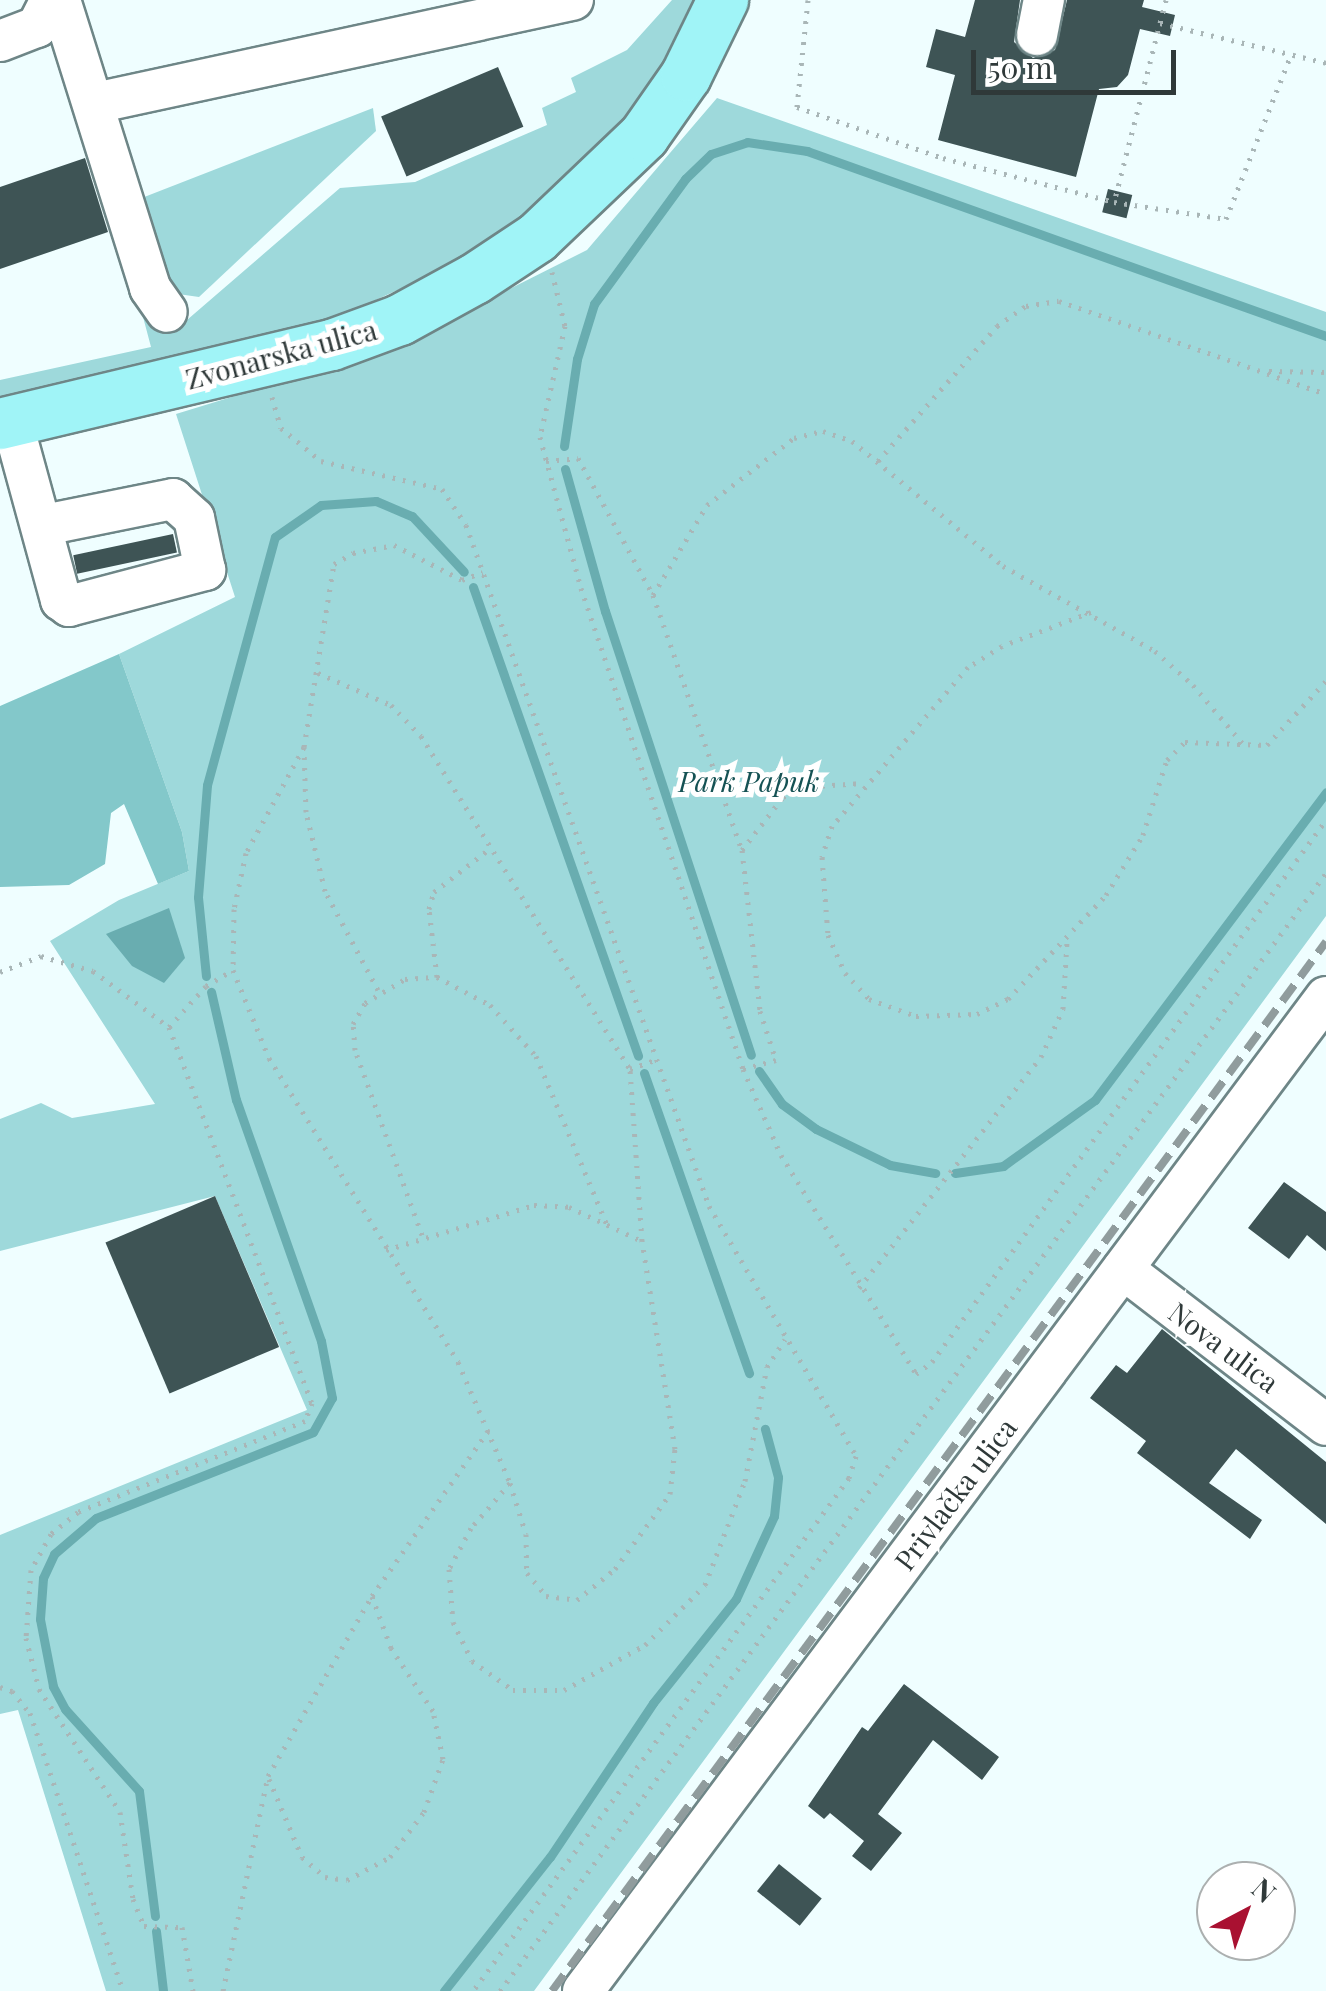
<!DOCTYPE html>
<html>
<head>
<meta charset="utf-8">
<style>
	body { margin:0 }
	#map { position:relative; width:1326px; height:1991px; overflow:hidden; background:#effeff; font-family:"Playfair Display",serif }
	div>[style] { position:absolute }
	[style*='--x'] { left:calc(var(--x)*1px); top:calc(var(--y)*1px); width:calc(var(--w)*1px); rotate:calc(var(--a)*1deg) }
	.green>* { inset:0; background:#9ed9db }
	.forest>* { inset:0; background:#83c8ca }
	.water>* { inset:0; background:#69adb0 }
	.stream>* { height:9px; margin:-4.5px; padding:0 4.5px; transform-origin:4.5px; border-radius:4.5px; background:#69adb0 }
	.building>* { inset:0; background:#3e5455; transform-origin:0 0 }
	.path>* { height:5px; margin-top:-2.5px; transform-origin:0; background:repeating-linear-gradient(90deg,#a9b6b7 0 2.5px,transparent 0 10.5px) }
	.roads { filter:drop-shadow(2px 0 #6e8687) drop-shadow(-2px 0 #6e8687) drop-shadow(0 2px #6e8687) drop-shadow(0 -2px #6e8687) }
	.minor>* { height:40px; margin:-20px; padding:0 20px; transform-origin:20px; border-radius:20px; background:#fff }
	.major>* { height:50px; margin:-25px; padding:0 25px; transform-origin:25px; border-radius:25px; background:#a0f4f7 }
	.rail>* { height:8px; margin-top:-4px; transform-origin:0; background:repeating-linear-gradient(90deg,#909c9d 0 20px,transparent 0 30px) }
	span { translate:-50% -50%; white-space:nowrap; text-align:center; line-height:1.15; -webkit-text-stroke:10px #fff; paint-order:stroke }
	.street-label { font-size:28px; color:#2f3939 }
	.park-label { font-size:28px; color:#155254; font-style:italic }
	.north { position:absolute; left:1196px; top:1861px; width:100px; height:100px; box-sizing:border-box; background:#fff; border:2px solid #acb0b0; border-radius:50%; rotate:41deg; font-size:28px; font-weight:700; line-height:40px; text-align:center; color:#2f3939 }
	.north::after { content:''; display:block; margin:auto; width:35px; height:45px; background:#a91131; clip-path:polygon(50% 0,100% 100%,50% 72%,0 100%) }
	.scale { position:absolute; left:971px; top:50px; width:205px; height:45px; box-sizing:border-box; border:5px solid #2f3939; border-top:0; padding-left:12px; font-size:30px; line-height:35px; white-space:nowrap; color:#2f3939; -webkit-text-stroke:8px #fff; paint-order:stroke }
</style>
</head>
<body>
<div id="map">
	<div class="green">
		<i style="clip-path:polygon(672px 0,706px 0,626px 126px,495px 245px,326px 323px,0 407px,0 380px,151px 347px,138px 298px,178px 323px,187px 320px,340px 188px,415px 182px,547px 125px,542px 108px,576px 92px,571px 78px,627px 50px)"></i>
		<i style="clip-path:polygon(717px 98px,1326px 312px,1326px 916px,534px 1991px,106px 1991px,18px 1710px,0 1714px,0 1535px,307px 1410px,215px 1196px,0 1251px,0 1119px,41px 1103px,72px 1118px,155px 1104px,50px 941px,119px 900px,189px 871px,182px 832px,119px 654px,235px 597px,176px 414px,394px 347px,587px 250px)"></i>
		<i style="clip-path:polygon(373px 108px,376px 131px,199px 297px,164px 292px,134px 201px)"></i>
	</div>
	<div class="forest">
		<i style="clip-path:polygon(119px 654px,182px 832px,189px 871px,158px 884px,124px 804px,111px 813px,105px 864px,69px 885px,0 887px,0 706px)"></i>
	</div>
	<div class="water">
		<i style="clip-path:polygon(169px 908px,185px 958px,164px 983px,132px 966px,106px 934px)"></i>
	</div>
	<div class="stream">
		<i style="--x:564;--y:446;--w:88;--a:-81.5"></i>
		<i style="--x:577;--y:359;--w:58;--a:-72.8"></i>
		<i style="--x:594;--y:304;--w:155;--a:-53.9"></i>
		<i style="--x:685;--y:179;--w:36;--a:-44"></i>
		<i style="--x:711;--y:154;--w:38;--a:-18"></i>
		<i style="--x:747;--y:142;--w:61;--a:8.5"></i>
		<i style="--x:807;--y:151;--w:551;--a:19.62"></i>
		<i style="--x:565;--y:469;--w:148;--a:74.3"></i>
		<i style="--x:605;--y:611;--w:467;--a:71.8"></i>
		<i style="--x:473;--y:587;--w:497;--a:70.6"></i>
		<i style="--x:206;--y:976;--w:79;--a:-95.8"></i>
		<i style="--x:198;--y:897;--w:112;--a:-85.4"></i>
		<i style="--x:207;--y:785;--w:257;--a:-74.7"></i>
		<i style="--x:275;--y:537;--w:56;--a:-34.8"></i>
		<i style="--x:321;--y:505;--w:55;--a:-4.2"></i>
		<i style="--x:376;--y:501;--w:39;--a:23"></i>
		<i style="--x:412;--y:516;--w:76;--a:47.1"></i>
		<i style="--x:759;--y:1071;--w:40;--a:55.1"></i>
		<i style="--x:782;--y:1104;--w:42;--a:36.3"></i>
		<i style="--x:816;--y:1129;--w:82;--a:25.9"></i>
		<i style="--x:890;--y:1165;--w:46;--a:10.1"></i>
		<i style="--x:644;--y:1073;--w:318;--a:70.7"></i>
		<i style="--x:955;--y:1173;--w:49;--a:-8.3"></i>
		<i style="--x:1003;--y:1166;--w:113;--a:-35.7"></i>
		<i style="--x:1095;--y:1100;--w:385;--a:-53.1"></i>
		<i style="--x:155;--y:1916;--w:126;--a:-97.3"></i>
		<i style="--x:139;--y:1791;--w:110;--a:-132.1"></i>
		<i style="--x:65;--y:1709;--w:26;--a:-118"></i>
		<i style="--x:53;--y:1686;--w:68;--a:-101"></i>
		<i style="--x:40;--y:1619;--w:41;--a:-85.8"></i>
		<i style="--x:43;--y:1578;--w:26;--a:-65"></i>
		<i style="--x:54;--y:1554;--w:55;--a:-40.6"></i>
		<i style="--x:96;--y:1518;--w:233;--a:-21.6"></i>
		<i style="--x:313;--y:1432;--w:39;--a:-61"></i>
		<i style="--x:332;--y:1398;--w:58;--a:-100.9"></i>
		<i style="--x:321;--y:1341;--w:256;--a:-109.4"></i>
		<i style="--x:236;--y:1100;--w:111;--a:-103"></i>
		<i style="--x:156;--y:1931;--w:60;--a:83.3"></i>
		<i style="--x:444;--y:1991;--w:171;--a:-51.7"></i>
		<i style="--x:550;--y:1857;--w:185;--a:-56.2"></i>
		<i style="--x:653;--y:1703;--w:133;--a:-51.4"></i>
		<i style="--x:736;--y:1599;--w:91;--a:-65.4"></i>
		<i style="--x:774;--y:1516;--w:39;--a:-84"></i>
		<i style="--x:778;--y:1477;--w:50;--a:-105.2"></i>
	</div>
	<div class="building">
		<i style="clip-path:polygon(975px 0,1020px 0,1014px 42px,1033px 58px,1055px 50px,1067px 0,1144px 0,1142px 7px,1175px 15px,1170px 36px,1140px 29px,1128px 75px,1117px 87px,1099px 89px,1076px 177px,938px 140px,955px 75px,926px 67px,936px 29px,965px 37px)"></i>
		<i style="left:498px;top:67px;width:65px;height:127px;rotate:67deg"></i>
		<i style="clip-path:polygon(85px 158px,108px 232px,0 269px,0 187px)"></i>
		<i style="left:1108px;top:189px;width:25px;height:24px;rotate:14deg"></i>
		<i style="left:173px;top:534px;width:19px;height:102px;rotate:78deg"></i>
		<i style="clip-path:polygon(1284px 1182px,1326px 1212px,1326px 1251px,1307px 1235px,1289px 1259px,1248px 1228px)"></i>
		<i style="left:215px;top:1196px;width:164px;height:119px;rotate:67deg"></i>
		<i style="clip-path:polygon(1162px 1329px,1326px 1462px,1326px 1524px,1236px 1449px,1209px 1483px,1262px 1520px,1250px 1539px,1137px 1453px,1146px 1441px,1090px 1398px,1116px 1365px,1127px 1373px)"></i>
		<i style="clip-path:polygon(904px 1684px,999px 1757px,982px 1780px,933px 1740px,878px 1814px,902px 1833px,871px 1871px,852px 1856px,864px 1841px,830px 1813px,824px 1819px,808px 1806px,862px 1727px,868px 1731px)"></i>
		<i style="left:779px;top:1864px;width:55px;height:35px;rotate:39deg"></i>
	</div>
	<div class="path">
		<i style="--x:808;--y:0;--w:108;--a:95.9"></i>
		<i style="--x:797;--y:107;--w:155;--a:19.3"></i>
		<i style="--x:943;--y:158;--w:177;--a:14.4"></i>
		<i style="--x:1166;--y:0;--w:209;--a:104.4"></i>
		<i style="--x:1114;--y:202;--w:113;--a:8.6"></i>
		<i style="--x:1226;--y:219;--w:176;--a:-68.4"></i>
		<i style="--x:1160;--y:23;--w:171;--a:13.5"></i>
		<i style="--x:552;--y:272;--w:56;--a:76.5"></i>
		<i style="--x:565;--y:326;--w:114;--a:102.7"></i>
		<i style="--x:540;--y:437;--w:156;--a:74.8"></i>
		<i style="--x:581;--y:588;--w:508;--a:71.39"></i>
		<i style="--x:743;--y:1069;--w:94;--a:66.2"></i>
		<i style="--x:781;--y:1155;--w:257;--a:58.3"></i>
		<i style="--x:916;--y:1374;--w:20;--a:-37"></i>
		<i style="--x:932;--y:1362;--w:670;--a:-53.99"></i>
		<i style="--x:1269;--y:371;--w:57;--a:1"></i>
		<i style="--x:272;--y:397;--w:32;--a:74"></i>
		<i style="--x:281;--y:428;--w:52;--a:39.5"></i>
		<i style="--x:321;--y:461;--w:124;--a:13"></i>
		<i style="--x:442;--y:489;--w:43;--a:56.3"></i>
		<i style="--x:466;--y:525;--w:723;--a:70.36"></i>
		<i style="--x:709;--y:1206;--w:290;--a:59.5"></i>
		<i style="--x:856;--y:1456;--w:23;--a:108"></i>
		<i style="--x:849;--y:1478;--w:636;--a:126.24"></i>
		<i style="--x:546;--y:461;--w:32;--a:-5"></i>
		<i style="--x:578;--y:458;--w:156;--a:61.3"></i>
		<i style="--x:653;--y:595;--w:270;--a:70.8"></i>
		<i style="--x:742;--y:850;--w:162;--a:83.6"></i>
		<i style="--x:760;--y:1011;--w:52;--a:71.9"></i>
		<i style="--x:776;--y:1060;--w:34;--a:165"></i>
		<i style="--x:878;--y:461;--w:180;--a:-48.6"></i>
		<i style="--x:997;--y:326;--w:35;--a:-35"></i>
		<i style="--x:1026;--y:306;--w:33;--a:-9"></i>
		<i style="--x:1059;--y:301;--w:283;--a:19.2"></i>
		<i style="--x:653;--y:595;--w:105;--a:-59"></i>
		<i style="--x:707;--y:505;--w:110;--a:-37.6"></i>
		<i style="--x:794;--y:438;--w:30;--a:-14"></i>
		<i style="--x:823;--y:431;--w:31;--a:19"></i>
		<i style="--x:852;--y:441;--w:196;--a:39.6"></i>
		<i style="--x:1003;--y:566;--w:174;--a:29.2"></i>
		<i style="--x:1155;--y:651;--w:51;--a:41.8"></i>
		<i style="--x:1193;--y:685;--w:77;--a:49.7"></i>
		<i style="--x:1091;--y:612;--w:95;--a:159.1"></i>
		<i style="--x:1002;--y:646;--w:40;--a:148"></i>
		<i style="--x:968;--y:667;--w:209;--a:130.5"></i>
		<i style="--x:832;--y:826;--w:33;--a:108"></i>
		<i style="--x:822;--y:857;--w:78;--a:85.6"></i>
		<i style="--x:828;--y:935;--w:42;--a:65.9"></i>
		<i style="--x:845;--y:973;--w:35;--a:47"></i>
		<i style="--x:869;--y:999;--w:50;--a:19.9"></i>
		<i style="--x:916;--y:1016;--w:61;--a:-1.9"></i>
		<i style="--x:977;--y:1014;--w:34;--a:-26"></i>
		<i style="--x:1008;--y:999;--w:143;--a:-46.7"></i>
		<i style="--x:1106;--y:895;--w:70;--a:-58.3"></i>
		<i style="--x:1143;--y:835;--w:79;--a:-72.3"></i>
		<i style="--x:1167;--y:760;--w:25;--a:-45"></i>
		<i style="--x:1185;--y:742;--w:82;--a:2.1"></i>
		<i style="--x:1267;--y:745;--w:87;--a:-47.3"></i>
		<i style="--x:318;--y:673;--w:80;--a:23.7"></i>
		<i style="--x:391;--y:705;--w:43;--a:45.9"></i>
		<i style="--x:421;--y:736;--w:393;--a:57.9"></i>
		<i style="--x:630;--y:1069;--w:29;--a:-20"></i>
		<i style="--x:304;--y:747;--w:121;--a:118.7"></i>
		<i style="--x:246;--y:853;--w:57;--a:102.1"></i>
		<i style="--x:234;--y:909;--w:61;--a:90.9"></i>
		<i style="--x:233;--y:970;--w:95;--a:67.8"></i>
		<i style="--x:269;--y:1058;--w:358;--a:58.1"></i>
		<i style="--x:458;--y:1362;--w:132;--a:66.7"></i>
		<i style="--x:510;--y:1483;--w:53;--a:72.6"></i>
		<i style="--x:526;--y:1534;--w:39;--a:89"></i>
		<i style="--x:527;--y:1573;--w:30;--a:50"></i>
		<i style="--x:546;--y:1596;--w:31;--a:7"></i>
		<i style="--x:577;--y:1600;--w:49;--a:-39.2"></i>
		<i style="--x:615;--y:1569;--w:93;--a:-53.7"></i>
		<i style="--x:670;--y:1494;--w:45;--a:-83.7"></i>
		<i style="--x:675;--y:1449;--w:211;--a:-99"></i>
		<i style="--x:642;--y:1241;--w:172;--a:-94"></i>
		<i style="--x:742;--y:850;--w:67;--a:-52.3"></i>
		<i style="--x:783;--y:797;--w:21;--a:-29"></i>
		<i style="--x:801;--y:787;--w:62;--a:-3.7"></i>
		<i style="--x:0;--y:972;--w:44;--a:-21.3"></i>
		<i style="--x:41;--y:956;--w:54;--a:16.1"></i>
		<i style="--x:93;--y:971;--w:94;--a:36.4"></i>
		<i style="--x:169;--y:1027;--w:402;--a:69.2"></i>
		<i style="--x:312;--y:1403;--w:19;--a:111"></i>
		<i style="--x:305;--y:1421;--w:245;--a:158.2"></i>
		<i style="--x:78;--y:1512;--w:35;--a:141"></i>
		<i style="--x:51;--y:1534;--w:41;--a:119.1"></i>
		<i style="--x:31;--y:1570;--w:68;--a:94.2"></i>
		<i style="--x:26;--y:1638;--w:53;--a:75.7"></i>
		<i style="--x:39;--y:1689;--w:147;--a:56.6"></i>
		<i style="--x:120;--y:1812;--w:88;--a:81.5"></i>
		<i style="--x:133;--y:1899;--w:29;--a:68"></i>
		<i style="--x:144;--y:1926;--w:38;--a:2"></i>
		<i style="--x:182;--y:1927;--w:65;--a:80.2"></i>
		<i style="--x:437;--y:977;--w:68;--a:-96.7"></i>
		<i style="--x:429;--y:909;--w:18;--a:-74"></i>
		<i style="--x:434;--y:892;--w:68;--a:-37.9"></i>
		<i style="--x:378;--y:990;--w:112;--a:-118.2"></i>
		<i style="--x:325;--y:891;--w:81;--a:-103.5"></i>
		<i style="--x:306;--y:812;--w:65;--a:-91.8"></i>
		<i style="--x:304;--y:747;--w:185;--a:-80.7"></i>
		<i style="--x:334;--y:564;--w:22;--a:-30"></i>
		<i style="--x:353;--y:553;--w:42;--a:-11"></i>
		<i style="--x:394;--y:545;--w:76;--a:27.2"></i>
		<i style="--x:462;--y:580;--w:22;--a:-21"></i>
		<i style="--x:169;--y:1027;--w:55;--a:-47.9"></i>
		<i style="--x:206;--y:986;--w:31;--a:-31"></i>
		<i style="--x:422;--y:1235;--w:197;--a:-109.9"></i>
		<i style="--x:355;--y:1050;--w:26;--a:-94"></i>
		<i style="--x:353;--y:1024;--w:24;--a:-60"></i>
		<i style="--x:365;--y:1003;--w:47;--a:-31"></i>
		<i style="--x:405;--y:979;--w:32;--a:-4"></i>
		<i style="--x:437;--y:977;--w:60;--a:27.8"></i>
		<i style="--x:490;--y:1005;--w:69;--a:48"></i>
		<i style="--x:536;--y:1056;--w:183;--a:67.2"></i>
		<i style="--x:386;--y:1250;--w:155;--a:-16.9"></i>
		<i style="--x:534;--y:1205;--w:35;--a:3"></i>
		<i style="--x:569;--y:1207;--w:81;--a:25"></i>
		<i style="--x:859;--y:1288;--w:294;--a:-51.8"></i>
		<i style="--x:1041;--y:1057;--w:53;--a:-65.4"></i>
		<i style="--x:1063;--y:1009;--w:67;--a:-86.6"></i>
		<i style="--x:510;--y:1483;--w:60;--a:130.9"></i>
		<i style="--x:471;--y:1528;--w:47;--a:118.2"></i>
		<i style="--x:449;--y:1569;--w:53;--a:85.7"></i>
		<i style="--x:453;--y:1622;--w:43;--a:64"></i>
		<i style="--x:472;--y:1661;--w:50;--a:35.3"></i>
		<i style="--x:513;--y:1690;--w:51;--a:0"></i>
		<i style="--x:564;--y:1690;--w:93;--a:-29.1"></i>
		<i style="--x:645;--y:1645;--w:85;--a:-45"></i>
		<i style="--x:705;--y:1585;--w:111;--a:-69"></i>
		<i style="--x:745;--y:1481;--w:116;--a:-79.1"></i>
		<i style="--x:767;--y:1367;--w:33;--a:-57"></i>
		<i style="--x:0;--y:1687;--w:13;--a:18"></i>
		<i style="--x:12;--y:1691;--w:28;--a:51"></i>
		<i style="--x:30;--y:1713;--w:293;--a:71.5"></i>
		<i style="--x:269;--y:1779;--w:85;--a:67.1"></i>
		<i style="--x:302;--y:1857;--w:30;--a:41"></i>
		<i style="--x:325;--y:1877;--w:22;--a:8"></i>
		<i style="--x:347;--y:1880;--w:49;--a:-28.1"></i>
		<i style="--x:390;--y:1857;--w:56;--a:-52.9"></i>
		<i style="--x:424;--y:1812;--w:56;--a:-70.3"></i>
		<i style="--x:443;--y:1759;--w:49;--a:-101.8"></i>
		<i style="--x:433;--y:1711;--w:76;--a:-123.7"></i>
		<i style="--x:391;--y:1648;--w:55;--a:-110.1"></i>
		<i style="--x:223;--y:1991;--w:220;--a:-78.2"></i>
		<i style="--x:268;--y:1776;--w:208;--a:-60"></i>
		<i style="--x:372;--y:1596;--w:202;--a:-54.9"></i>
		<i style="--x:500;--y:1991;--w:1390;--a:-53.54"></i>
	</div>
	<div class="roads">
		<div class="minor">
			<i style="--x:60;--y:0;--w:302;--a:72.6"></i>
			<i style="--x:150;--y:288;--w:29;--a:55"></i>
			<i style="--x:1037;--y:35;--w:36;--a:-79"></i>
			<i style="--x:0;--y:41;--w:40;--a:-21"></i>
			<i style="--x:37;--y:27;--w:30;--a:-63"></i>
			<i style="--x:95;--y:103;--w:489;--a:-12.2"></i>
			<i style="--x:12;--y:421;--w:186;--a:74.7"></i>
			<i style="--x:61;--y:600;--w:10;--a:37"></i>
			<i style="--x:69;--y:606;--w:141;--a:-14.8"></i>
			<i style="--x:205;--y:570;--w:53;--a:-101.9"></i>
			<i style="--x:194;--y:518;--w:28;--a:-138"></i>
			<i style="--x:173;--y:499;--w:132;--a:168.6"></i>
			<i style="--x:1123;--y:1269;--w:256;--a:37.5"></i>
			<i style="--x:583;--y:1991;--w:1241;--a:-53.22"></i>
		</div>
		<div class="major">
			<i style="--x:0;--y:424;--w:341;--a:-13.4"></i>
			<i style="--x:332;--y:345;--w:72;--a:-20.2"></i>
			<i style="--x:400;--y:320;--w:85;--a:-28.7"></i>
			<i style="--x:475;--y:279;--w:74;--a:-33.5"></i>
			<i style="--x:537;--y:238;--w:148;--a:-43.6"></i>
			<i style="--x:644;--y:136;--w:73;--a:-55"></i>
			<i style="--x:686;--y:76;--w:85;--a:-64"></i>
		</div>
	</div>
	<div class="rail">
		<i style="--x:552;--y:1991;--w:1304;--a:-53.58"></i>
	</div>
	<div class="street-label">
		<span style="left:281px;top:354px;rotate:-15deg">Zvonarska ulica</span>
		<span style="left:1224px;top:1347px;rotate:37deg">Nova ulica</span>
		<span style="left:955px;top:1494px;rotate:-53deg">Privlačka ulica</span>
	</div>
	<div class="park-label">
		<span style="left:749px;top:781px">Park Papuk</span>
	</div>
	<div class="north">N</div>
	<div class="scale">50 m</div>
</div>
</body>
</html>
